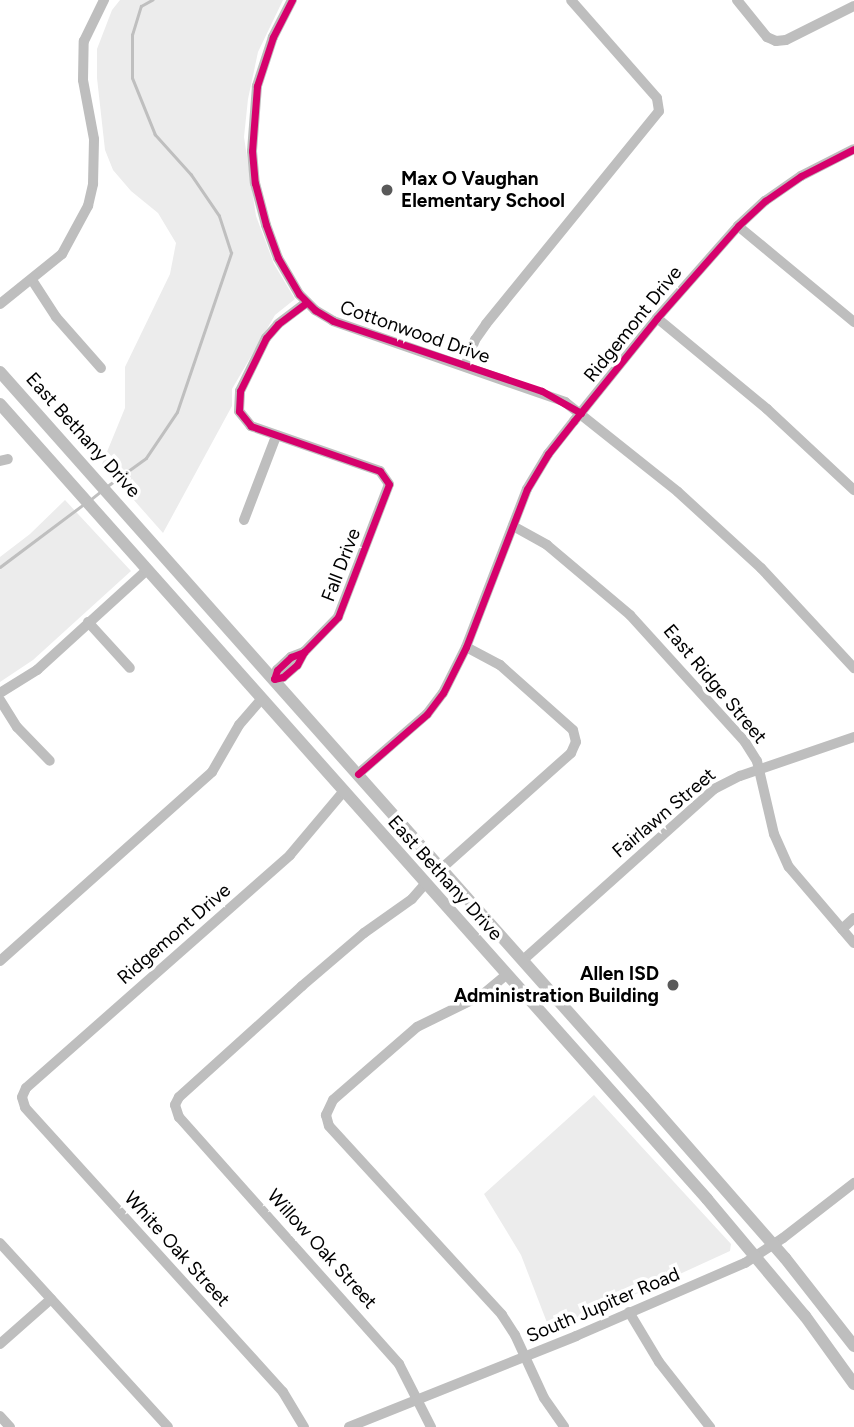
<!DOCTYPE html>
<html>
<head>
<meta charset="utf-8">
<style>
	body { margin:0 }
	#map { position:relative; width:854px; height:1427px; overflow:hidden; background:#fff; font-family:Figtree,sans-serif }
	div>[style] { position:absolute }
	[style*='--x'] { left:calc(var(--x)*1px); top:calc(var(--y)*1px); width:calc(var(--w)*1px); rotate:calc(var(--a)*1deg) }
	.green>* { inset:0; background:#ececec }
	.stream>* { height:2.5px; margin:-1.25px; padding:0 1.25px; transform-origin:1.25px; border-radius:1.25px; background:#bfbfbf }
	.minor>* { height:10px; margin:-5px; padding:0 5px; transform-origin:5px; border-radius:5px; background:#bebebe }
	.major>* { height:12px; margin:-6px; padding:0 6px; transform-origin:6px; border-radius:6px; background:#bebebe }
	.cycleway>* { height:7px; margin:-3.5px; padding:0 3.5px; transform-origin:3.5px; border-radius:3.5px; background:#d6006c }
	.dots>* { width:19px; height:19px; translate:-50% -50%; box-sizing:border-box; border:4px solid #fff; border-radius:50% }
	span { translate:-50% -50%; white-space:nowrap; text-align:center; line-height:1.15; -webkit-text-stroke:7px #fff; paint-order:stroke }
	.poi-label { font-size:19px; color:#000; font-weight:700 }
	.left { translate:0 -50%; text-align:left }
	.right { translate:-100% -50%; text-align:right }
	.street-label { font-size:19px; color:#000 }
</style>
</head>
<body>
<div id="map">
	<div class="green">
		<i style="clip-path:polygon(120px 0,283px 0,258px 52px,248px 99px,244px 137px,256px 216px,274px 264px,295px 299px,275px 315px,232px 389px,232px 406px,163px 533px,102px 464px,125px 408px,125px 367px,170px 274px,176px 243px,158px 213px,131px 191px,113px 170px,105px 150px,97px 78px,97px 49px,112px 10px)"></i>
		<i style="clip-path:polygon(65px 500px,131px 571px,33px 660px,0 682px,0 557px,30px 534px)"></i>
		<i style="clip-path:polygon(594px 1095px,731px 1244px,730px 1251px,551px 1333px,521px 1255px,484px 1194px)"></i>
	</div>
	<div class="stream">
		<i style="--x:106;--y:487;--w:49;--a:-35.9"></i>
		<i style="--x:146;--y:458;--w:55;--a:-56"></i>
		<i style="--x:177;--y:412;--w:168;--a:-71.2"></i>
		<i style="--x:231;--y:253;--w:39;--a:-108"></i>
		<i style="--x:219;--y:216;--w:50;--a:-124.3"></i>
		<i style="--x:191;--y:175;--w:54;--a:-132"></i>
		<i style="--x:155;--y:135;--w:61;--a:-112"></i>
		<i style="--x:132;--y:78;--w:43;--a:-90"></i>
		<i style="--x:132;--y:35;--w:30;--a:-73"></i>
		<i style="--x:141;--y:6;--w:13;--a:-29"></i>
		<i style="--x:90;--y:500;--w:14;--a:-39"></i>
		<i style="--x:0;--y:567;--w:105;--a:-36.9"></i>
	</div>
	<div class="minor">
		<i style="--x:292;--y:0;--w:42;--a:117.2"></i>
		<i style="--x:273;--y:37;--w:52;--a:108.1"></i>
		<i style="--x:257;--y:86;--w:65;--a:94.4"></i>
		<i style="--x:252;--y:151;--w:32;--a:85"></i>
		<i style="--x:255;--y:183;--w:43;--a:75.3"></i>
		<i style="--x:266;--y:225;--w:35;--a:70"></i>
		<i style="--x:278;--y:258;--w:42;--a:59.7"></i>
		<i style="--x:299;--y:294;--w:23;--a:45"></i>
		<i style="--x:315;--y:310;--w:21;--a:31"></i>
		<i style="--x:333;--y:321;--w:246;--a:19.2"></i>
		<i style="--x:565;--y:402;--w:144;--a:38.5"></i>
		<i style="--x:678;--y:492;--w:113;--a:42.5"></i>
		<i style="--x:761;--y:568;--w:137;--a:47.1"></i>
		<i style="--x:737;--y:0;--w:48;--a:51"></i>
		<i style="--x:767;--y:37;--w:10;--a:24"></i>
		<i style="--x:776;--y:41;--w:10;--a:-6"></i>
		<i style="--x:786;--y:40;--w:76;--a:-26.6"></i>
		<i style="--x:738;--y:226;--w:151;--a:39.6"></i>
		<i style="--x:32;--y:280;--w:44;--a:57"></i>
		<i style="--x:56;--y:317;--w:68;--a:48.6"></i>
		<i style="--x:0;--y:304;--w:80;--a:-38.9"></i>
		<i style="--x:62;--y:254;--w:55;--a:-61.6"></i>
		<i style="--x:88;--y:206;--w:23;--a:-77"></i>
		<i style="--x:93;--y:184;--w:45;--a:-88.7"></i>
		<i style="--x:94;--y:139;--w:60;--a:-100.6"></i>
		<i style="--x:83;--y:80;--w:39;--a:-89"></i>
		<i style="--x:84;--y:41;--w:46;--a:-64"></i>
		<i style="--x:657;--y:318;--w:143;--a:39.6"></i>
		<i style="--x:767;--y:409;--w:119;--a:43"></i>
		<i style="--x:465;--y:366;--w:28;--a:-69"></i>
		<i style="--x:475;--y:340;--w:19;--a:-55"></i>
		<i style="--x:486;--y:324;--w:274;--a:-50.9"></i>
		<i style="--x:659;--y:111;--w:13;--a:-99"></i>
		<i style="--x:657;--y:98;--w:130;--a:-131.3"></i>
		<i style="--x:0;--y:461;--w:8;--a:-14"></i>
		<i style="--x:244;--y:520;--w:90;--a:-69.1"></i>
		<i style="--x:513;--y:526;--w:39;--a:29"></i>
		<i style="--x:547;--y:545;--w:109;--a:40.1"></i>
		<i style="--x:630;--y:615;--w:171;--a:47.8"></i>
		<i style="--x:745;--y:742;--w:22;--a:58"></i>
		<i style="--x:757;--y:761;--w:75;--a:76.9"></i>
		<i style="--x:774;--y:834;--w:36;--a:66"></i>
		<i style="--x:789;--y:867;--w:100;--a:49.5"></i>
		<i style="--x:88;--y:622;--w:62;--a:47.6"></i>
		<i style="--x:304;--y:652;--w:14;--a:159"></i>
		<i style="--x:291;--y:657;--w:19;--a:137"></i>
		<i style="--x:277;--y:670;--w:9;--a:108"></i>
		<i style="--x:274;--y:679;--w:9;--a:-13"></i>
		<i style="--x:283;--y:677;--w:18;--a:-41"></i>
		<i style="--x:297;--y:665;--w:15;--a:-62"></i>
		<i style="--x:304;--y:652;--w:49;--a:-45.8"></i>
		<i style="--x:338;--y:617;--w:142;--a:-69"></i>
		<i style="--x:389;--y:484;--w:16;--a:-125"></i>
		<i style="--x:380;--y:471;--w:137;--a:-160.8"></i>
		<i style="--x:251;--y:426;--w:19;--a:-129"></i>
		<i style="--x:239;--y:411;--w:20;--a:-87"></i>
		<i style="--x:240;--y:391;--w:59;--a:-63.9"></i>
		<i style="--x:266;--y:338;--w:18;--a:-49"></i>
		<i style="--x:278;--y:324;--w:36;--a:-37"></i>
		<i style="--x:0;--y:693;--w:44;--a:-31.9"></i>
		<i style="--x:37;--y:670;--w:149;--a:-42.3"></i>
		<i style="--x:0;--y:700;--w:32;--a:58"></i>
		<i style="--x:17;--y:727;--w:47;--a:45.9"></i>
		<i style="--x:358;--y:774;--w:91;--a:-41"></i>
		<i style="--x:427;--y:714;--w:26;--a:-53"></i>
		<i style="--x:443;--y:693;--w:51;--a:-63.4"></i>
		<i style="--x:466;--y:647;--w:169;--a:-68.9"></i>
		<i style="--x:527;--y:489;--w:41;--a:-59"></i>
		<i style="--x:548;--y:454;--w:42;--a:-51.8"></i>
		<i style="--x:574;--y:421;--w:132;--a:-51.1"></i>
		<i style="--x:657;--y:318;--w:123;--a:-48.6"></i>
		<i style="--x:738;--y:226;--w:37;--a:-43"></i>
		<i style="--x:765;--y:201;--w:44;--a:-34.8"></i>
		<i style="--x:801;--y:176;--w:59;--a:-27"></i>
		<i style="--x:442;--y:868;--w:173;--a:-41.7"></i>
		<i style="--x:571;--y:753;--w:12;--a:-66"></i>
		<i style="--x:576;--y:742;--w:12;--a:-104"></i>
		<i style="--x:573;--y:730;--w:98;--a:-138.3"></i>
		<i style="--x:500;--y:665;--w:38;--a:-152"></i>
		<i style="--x:425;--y:884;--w:20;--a:131"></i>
		<i style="--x:412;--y:899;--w:59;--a:144.7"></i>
		<i style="--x:364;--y:933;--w:82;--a:139.5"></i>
		<i style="--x:302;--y:986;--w:166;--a:137.9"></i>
		<i style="--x:179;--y:1097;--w:9;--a:117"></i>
		<i style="--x:175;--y:1105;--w:13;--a:72"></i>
		<i style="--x:179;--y:1117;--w:331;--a:48.3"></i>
		<i style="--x:399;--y:1364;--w:71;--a:63.1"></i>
		<i style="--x:842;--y:929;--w:16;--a:-43"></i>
		<i style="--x:523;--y:960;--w:256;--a:-41.8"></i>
		<i style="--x:714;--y:789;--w:29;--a:-27"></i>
		<i style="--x:740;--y:776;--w:120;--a:-18.9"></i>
		<i style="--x:0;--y:961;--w:284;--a:-41.7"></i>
		<i style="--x:212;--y:772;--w:54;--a:-60.1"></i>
		<i style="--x:239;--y:725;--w:33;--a:-49"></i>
		<i style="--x:506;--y:975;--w:31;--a:140"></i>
		<i style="--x:482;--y:995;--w:72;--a:153.8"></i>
		<i style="--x:417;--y:1027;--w:111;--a:139"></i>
		<i style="--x:333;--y:1100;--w:17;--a:115"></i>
		<i style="--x:326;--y:1115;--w:11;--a:75"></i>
		<i style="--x:329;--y:1126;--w:256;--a:47.5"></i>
		<i style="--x:502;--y:1315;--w:24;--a:57"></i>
		<i style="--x:515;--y:1335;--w:69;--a:65.3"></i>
		<i style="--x:544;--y:1398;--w:35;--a:55"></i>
		<i style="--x:0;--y:1243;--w:249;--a:47.6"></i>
		<i style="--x:629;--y:1312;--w:58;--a:59"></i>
		<i style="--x:659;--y:1362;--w:83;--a:51.9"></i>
		<i style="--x:0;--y:1344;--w:68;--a:-41.4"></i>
		<i style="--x:0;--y:1416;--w:15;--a:48"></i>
		<i style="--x:304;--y:1427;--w:41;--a:-121"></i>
		<i style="--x:283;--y:1392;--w:384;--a:-132.2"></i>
		<i style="--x:25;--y:1107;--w:10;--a:-107"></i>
		<i style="--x:22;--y:1097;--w:10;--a:-66"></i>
		<i style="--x:26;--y:1088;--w:352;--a:-41.4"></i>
		<i style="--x:290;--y:855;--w:82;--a:-49.9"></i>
		<i style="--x:349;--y:1427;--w:245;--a:-21.8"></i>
		<i style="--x:576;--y:1336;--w:184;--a:-23.4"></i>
		<i style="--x:745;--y:1263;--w:45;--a:-33.3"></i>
		<i style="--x:783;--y:1238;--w:90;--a:-37.8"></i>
	</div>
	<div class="major">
		<i style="--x:0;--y:372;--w:970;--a:48.39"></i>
		<i style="--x:644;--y:1097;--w:214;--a:48.8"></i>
		<i style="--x:785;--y:1258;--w:112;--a:51.9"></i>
		<i style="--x:0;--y:404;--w:1064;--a:48.35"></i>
		<i style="--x:707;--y:1199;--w:153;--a:50.1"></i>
		<i style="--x:805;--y:1316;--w:84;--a:54.2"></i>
	</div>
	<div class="cycleway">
		<i style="--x:292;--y:0;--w:42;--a:117.2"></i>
		<i style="--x:273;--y:37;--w:52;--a:108.1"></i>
		<i style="--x:257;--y:86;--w:65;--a:94.4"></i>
		<i style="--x:252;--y:151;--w:32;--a:85"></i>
		<i style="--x:255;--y:183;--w:43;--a:75.3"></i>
		<i style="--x:266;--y:225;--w:35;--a:70"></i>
		<i style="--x:278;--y:258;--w:42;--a:59.7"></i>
		<i style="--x:299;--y:294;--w:23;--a:45"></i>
		<i style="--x:315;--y:310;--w:21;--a:31"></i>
		<i style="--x:333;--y:321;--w:220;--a:18.5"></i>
		<i style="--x:542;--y:391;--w:45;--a:29.4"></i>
		<i style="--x:304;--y:652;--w:14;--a:159"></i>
		<i style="--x:291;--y:657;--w:19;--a:137"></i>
		<i style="--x:277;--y:670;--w:9;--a:108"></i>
		<i style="--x:274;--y:679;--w:9;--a:-13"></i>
		<i style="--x:283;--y:677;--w:18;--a:-41"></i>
		<i style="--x:297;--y:665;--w:15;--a:-62"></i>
		<i style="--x:304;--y:652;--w:49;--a:-45.8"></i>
		<i style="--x:338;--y:617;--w:142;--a:-69"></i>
		<i style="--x:389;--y:484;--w:16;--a:-125"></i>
		<i style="--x:380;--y:471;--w:137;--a:-160.8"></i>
		<i style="--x:251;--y:426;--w:19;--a:-129"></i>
		<i style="--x:239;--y:411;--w:20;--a:-87"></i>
		<i style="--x:240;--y:391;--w:59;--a:-63.9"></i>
		<i style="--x:266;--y:338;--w:18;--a:-49"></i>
		<i style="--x:278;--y:324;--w:36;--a:-37"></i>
		<i style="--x:358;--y:774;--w:91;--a:-41"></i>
		<i style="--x:427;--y:714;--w:26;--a:-53"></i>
		<i style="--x:443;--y:693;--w:51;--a:-63.4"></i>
		<i style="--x:466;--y:647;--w:169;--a:-68.9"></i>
		<i style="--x:527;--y:489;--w:41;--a:-59"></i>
		<i style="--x:548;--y:454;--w:42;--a:-51.8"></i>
		<i style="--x:574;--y:421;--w:132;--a:-51.1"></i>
		<i style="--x:657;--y:318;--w:123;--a:-48.6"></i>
		<i style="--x:738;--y:226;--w:37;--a:-43"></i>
		<i style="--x:765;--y:201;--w:44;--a:-34.8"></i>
		<i style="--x:801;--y:176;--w:59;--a:-27"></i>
	</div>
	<div class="dots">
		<i style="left:387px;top:190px;background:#595959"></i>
		<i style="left:673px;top:985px;background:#595959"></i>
	</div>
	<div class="poi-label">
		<span class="left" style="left:401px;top:190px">Max O Vaughan<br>Elementary School</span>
		<span class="right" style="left:659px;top:985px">Allen ISD<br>Administration Building</span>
	</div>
	<div class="street-label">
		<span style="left:633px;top:324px;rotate:-51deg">Ridgemont Drive</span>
		<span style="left:415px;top:332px;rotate:19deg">Cottonwood Drive</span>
		<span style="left:83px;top:435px;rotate:48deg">East Bethany Drive</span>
		<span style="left:341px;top:565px;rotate:-69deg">Fall Drive</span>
		<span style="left:715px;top:684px;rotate:50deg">East Ridge Street</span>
		<span style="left:664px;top:813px;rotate:-40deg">Fairlawn Street</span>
		<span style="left:445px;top:878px;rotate:48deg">East Bethany Drive</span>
		<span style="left:174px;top:934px;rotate:-41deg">Ridgemont Drive</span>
		<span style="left:177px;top:1249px;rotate:48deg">White Oak Street</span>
		<span style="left:322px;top:1249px;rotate:48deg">Willow Oak Street</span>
		<span style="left:603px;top:1305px;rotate:-23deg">South Jupiter Road</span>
	</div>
</div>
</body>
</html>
